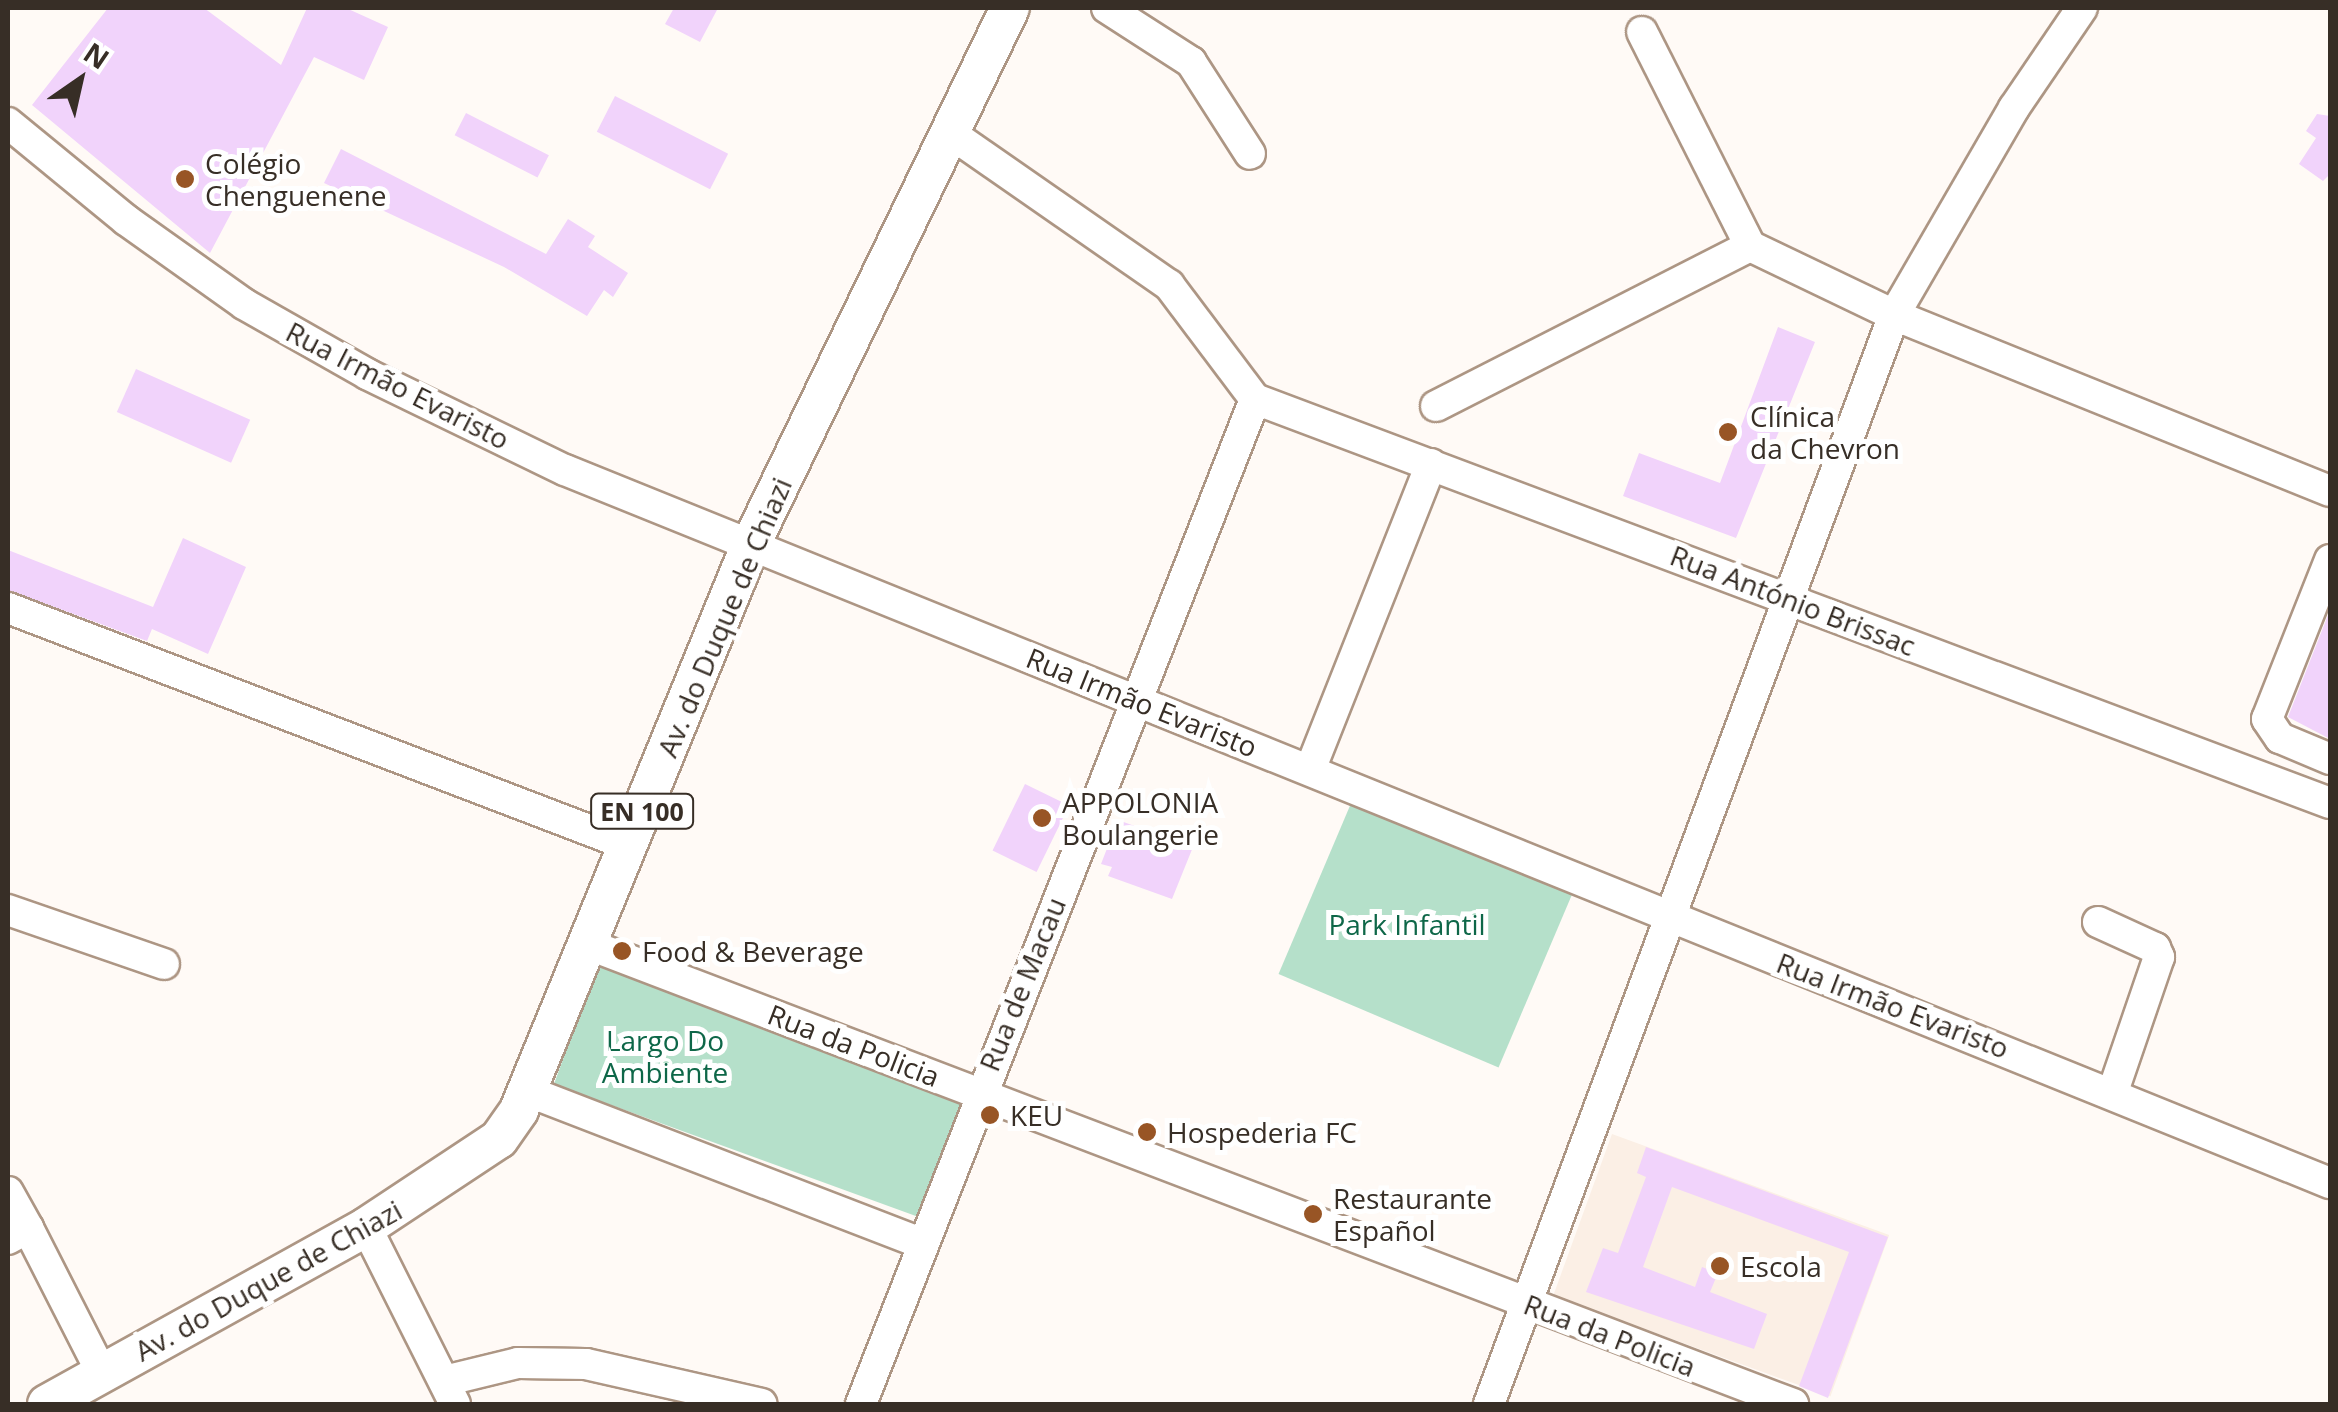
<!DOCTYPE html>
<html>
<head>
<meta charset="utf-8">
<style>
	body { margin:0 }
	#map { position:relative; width:2338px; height:1412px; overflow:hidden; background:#fffaf6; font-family:"Open Sans",sans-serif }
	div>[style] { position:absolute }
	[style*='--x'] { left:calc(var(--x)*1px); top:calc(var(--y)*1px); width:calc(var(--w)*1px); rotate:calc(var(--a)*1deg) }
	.built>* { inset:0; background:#fbefe5; transform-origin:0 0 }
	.green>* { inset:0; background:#b5e0ca; transform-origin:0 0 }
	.building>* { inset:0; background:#f1d3fb; transform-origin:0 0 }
	.roads { filter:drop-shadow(2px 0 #ad9684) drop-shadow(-2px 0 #ad9684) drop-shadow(0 2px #ad9684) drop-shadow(0 -2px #ad9684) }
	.minor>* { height:30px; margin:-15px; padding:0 15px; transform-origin:15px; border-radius:15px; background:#fff }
	.major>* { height:38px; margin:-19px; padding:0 19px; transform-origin:19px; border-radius:19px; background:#fff }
	.dots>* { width:28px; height:28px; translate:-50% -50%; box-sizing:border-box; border:5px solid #fff; border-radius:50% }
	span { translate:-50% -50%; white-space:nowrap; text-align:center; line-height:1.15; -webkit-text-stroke:10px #fff; paint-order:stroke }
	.shield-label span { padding:2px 8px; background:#fff; border:2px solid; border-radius:8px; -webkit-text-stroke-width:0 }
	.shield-label { font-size:25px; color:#372e26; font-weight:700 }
	.poi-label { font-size:28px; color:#372e26 }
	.left { translate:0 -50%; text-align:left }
	.street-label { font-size:28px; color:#372e26 }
	.park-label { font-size:28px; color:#0e6748 }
	.frame { position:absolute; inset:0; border:10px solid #372e26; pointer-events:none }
	.north { position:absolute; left:30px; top:30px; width:100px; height:100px; -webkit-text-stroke:8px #fff; paint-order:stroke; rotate:34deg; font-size:28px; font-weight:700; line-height:40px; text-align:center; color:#372e26 }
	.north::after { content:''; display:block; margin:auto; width:35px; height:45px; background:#372e26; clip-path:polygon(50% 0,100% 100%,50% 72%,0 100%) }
</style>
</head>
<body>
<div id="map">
	<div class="built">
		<i style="left:1612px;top:1134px;width:295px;height:172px;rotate:20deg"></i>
	</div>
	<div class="green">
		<i style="left:1352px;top:801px;width:239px;height:188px;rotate:23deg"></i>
		<i style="left:598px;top:963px;width:391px;height:129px;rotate:20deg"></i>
	</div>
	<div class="building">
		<i style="clip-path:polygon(108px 8px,204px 8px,281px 65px,307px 8px,346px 8px,388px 27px,364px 80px,314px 57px,210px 253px,32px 105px)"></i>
		<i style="clip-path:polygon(674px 8px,718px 8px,700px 42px,665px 24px)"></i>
		<i style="left:615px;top:96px;width:127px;height:40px;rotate:27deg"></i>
		<i style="left:466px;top:113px;width:93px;height:25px;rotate:27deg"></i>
		<i style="clip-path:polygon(2317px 114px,2330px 116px,2330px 174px,2323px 181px,2299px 164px,2316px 138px,2306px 131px)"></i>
		<i style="clip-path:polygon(341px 149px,546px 254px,568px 219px,595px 236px,588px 247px,628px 273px,613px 297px,604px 290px,587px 316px,504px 267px,324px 183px)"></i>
		<i style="clip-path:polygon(1778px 327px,1815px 342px,1736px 538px,1623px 496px,1639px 453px,1720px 483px)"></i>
		<i style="left:136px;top:369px;width:125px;height:47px;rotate:24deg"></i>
		<i style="clip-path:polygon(183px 538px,246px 567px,208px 654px,152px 629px,147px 641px,8px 590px,8px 550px,153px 607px)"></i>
		<i style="clip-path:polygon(2330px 610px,2330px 739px,2288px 717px)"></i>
		<i style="left:1025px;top:784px;width:49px;height:74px;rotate:26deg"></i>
		<i style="clip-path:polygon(1118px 820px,1193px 847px,1172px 899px,1108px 876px,1112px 867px,1101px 864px)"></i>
		<i style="clip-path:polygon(1646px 1147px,1888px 1237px,1828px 1398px,1799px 1386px,1849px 1252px,1672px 1187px,1643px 1267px,1695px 1287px,1702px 1267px,1718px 1273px,1710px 1292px,1767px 1314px,1754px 1349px,1586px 1292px,1603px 1248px,1618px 1253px,1646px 1177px,1637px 1173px)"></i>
	</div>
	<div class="roads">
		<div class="minor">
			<i style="--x:1107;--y:8;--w:100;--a:32.7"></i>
			<i style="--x:1191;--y:62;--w:109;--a:57.3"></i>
			<i style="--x:1642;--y:32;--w:240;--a:63.2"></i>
			<i style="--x:1750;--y:246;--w:160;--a:25.6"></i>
			<i style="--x:1894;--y:315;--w:470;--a:22"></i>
			<i style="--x:8;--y:123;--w:153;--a:39.4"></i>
			<i style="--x:126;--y:220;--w:145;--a:35.4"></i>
			<i style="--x:244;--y:304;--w:142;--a:29.6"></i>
			<i style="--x:367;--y:374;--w:220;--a:25.9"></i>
			<i style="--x:565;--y:470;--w:1904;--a:22"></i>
			<i style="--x:950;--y:133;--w:267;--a:34.8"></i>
			<i style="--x:1169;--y:285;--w:143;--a:53"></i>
			<i style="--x:1255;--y:399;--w:1148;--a:20.6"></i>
			<i style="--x:1436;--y:406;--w:352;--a:-27"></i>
			<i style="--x:2330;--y:560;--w:171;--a:111.6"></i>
			<i style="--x:2267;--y:719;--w:23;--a:56"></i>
			<i style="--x:2280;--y:738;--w:54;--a:22.8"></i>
			<i style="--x:8;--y:608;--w:664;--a:20.92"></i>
			<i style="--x:1310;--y:770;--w:329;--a:-68.4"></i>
			<i style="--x:8;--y:910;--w:165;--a:19.1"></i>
			<i style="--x:2098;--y:922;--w:63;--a:24.5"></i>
			<i style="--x:2155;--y:948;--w:10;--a:66"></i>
			<i style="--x:2159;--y:957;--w:142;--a:108.9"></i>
			<i style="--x:587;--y:944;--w:1291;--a:20.88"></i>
			<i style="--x:527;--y:1091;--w:425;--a:21.1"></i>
			<i style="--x:8;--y:1192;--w:41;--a:60.9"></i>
			<i style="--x:366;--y:1227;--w:198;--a:63.3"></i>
			<i style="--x:8;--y:1239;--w:23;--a:-29"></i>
			<i style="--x:28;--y:1228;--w:163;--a:63"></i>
			<i style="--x:444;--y:1381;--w:76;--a:-13.7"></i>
			<i style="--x:518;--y:1363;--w:68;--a:0.8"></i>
			<i style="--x:586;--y:1364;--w:180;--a:12.8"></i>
			<i style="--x:861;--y:1404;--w:1079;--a:-68.59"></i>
			<i style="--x:1489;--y:1404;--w:1162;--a:-69.6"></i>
			<i style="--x:1894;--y:315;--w:239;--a:-59.9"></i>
			<i style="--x:2014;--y:108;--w:121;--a:-55.8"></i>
		</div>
		<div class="major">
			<i style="--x:47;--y:1404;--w:365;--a:-29"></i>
			<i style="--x:366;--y:1227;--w:159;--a:-33.5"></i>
			<i style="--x:499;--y:1139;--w:35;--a:-55"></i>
			<i style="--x:519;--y:1110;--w:612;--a:-67.71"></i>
			<i style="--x:751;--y:544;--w:595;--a:-64.21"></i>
		</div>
	</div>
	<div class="dots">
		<i style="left:185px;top:179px;background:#985525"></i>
		<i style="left:1728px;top:432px;background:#985525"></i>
		<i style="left:1042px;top:818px;background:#985525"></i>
		<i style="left:622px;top:951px;background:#985525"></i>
		<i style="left:990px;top:1115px;background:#985525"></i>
		<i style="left:1147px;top:1132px;background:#985525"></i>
		<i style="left:1313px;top:1214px;background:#985525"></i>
		<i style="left:1720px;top:1266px;background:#985525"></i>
	</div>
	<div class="shield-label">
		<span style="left:642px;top:811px">EN 100</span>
	</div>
	<div class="poi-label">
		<span class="left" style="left:205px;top:179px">Colégio<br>Chenguenene</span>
		<span class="left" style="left:1750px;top:432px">Clínica<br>da Chevron</span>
		<span class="left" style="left:1062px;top:818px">APPOLONIA<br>Boulangerie</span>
		<span class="left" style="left:642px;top:951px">Food &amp; Beverage</span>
		<span class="left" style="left:1010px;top:1115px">KEU</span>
		<span class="left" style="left:1167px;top:1132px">Hospederia FC</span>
		<span class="left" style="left:1333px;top:1214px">Restaurante<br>Español</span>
		<span class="left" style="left:1740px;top:1266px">Escola</span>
	</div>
	<div class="street-label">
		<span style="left:398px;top:385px;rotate:27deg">Rua Irmão Evaristo</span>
		<span style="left:1793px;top:600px;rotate:21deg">Rua António Brissac</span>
		<span style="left:724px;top:617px;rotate:-67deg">Av. do Duque de Chiazi</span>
		<span style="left:1142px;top:702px;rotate:22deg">Rua Irmão Evaristo</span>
		<span style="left:1022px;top:984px;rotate:-68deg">Rua de Macau</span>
		<span style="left:1893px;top:1005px;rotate:21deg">Rua Irmão Evaristo</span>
		<span style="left:854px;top:1045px;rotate:21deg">Rua da Policia</span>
		<span style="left:268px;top:1280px;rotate:-29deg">Av. do Duque de Chiazi</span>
		<span style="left:1610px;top:1335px;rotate:21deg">Rua da Policia</span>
	</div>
	<div class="park-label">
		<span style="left:1407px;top:924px">Park Infantil</span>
		<span style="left:665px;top:1056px">Largo Do<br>Ambiente</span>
	</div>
	<div class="frame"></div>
	<div class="north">N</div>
</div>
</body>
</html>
